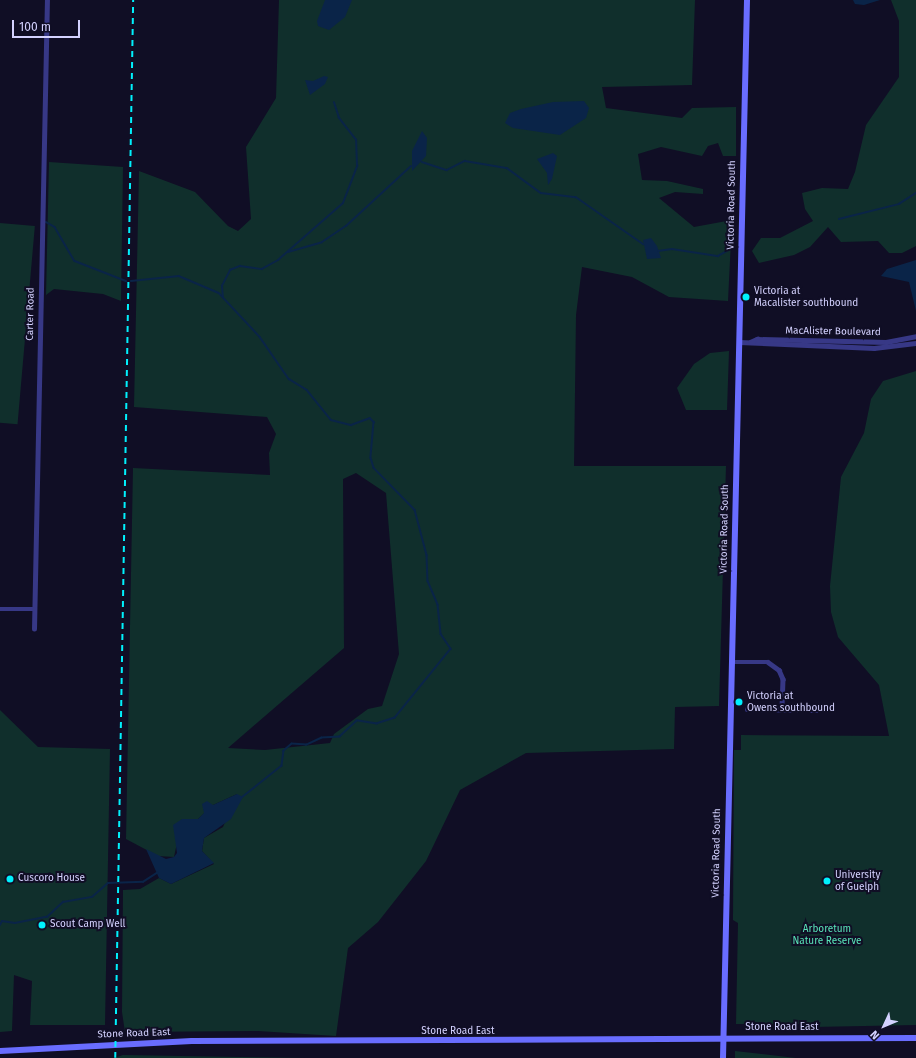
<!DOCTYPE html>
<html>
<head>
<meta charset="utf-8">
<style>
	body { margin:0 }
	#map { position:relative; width:916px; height:1058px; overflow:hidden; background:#100e25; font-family:"Fira Sans",sans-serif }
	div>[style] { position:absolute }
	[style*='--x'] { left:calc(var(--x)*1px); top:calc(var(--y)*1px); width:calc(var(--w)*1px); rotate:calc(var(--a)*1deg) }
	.green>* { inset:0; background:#102f2c; transform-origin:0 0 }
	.water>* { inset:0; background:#0a2448 }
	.stream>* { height:1.5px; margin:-0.75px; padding:0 0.75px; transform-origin:0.75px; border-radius:0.75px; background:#0a2448 }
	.street>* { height:4.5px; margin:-2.25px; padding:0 2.25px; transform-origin:2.25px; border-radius:2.25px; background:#373886 }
	.secondary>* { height:6px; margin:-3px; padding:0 3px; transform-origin:3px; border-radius:3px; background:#696dff }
	.rail>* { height:1.5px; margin-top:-0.75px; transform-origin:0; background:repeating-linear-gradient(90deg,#00f1fd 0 6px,transparent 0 11px) }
	.dots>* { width:11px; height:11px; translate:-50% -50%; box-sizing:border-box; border:2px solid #100e25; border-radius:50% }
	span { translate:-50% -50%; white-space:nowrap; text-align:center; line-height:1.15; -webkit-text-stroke:4px #100e25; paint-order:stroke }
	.street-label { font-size:10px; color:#d4d2ff }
	.poi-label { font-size:10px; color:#d4d2ff }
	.left { translate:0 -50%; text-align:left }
	.park-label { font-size:10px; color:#59e4b9 }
	.north { position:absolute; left:864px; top:1006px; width:40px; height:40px; -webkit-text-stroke:3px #100e25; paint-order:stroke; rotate:226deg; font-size:11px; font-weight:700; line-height:16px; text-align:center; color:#d4d2ff }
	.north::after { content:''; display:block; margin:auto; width:14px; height:18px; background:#d4d2ff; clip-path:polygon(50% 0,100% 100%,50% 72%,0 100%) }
	.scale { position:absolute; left:12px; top:20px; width:68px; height:18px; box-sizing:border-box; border:2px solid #d4d2ff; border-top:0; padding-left:5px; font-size:12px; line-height:14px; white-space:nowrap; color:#d4d2ff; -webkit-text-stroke:3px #100e25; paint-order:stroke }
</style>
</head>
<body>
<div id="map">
	<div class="green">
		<i style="clip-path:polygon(evenodd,279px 0,695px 0,692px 85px,602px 87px,606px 108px,682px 118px,692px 108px,736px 107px,736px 156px,723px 156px,718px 143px,708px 146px,702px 156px,661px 147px,638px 154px,642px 180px,667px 181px,703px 189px,703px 194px,675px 192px,659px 198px,694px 227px,732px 220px,728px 301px,669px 297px,632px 277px,582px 267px,576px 315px,574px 466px,726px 466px,719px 706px,675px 707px,674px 749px,526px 753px,460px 790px,426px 861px,378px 922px,348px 948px,336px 1036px,258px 1031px,125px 1032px,122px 1012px,123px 890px,140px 889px,159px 878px,171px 884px,214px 864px,202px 851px,204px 838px,223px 827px,237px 794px,213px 805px,198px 819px,182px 819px,174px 857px,158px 856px,126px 839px,133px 468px,270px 475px,269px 453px,276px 434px,267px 417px,134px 407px,139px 171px,195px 192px,228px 226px,238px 231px,251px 219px,246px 147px,276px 98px,279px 0,356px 473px,386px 493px,399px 654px,382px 706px,368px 709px,334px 734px,330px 743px,265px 750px,228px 748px,344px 648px,343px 479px,356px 473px)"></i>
		<i style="clip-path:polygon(891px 0,916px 0,916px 246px,902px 253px,889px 253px,878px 241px,841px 242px,828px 227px,810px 247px,794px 255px,759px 263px,752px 251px,761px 238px,780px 238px,813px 221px,805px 209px,802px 193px,822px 188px,848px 189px,855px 172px,866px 125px,899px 77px,899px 21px)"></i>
		<i style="clip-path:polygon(49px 162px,123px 167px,121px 301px,103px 294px,54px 289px,46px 295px)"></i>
		<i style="left:0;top:223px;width:35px;height:199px;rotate:5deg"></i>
		<i style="clip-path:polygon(729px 351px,727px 410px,686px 410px,677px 388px,694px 364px,710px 353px)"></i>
		<i style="clip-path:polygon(916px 371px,916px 1025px,812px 1027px,809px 1024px,736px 1024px,738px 923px,733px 920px,734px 750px,741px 750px,741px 735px,889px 736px,879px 685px,838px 637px,831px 612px,830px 586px,841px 477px,864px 433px,871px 399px,883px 381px)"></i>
		<i style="clip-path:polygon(0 710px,38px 747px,110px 749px,105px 1025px,30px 1025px,32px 981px,14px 975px,12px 1031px,0 1032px)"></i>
		<i style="clip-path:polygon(735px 1051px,796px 1058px,735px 1058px)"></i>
		<i style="clip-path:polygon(123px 1055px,307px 1058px,114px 1058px)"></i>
	</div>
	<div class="water">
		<i style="clip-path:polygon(325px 0,352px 0,345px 17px,329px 30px,318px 26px,317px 21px)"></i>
		<i style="clip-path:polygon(853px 0,880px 0,864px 5px,855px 4px)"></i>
		<i style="clip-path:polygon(324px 76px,328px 77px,325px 84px,310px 95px,305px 80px,313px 81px)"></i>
		<i style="clip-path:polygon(584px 101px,589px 108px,586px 118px,560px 135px,513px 128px,505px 123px,510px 113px,521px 109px,553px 102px)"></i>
		<i style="clip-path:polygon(422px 131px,427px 138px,426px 156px,412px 171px,412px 151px)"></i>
		<i style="clip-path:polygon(553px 153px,557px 156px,552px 179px,548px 185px,547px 173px,537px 159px)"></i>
		<i style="clip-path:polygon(651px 238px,657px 246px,661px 258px,647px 259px,643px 240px)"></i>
		<i style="clip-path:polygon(916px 260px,916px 311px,909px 282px,881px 276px,887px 269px)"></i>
		<i style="clip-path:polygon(237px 794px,243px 797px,231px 819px,204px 838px,202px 851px,214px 863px,171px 884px,159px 878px,146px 849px,166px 859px,174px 857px,177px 853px,173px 825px,182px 819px,198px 819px,204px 813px,202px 804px,207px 801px,213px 805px)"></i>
	</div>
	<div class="stream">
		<i style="--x:422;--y:162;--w:26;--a:18"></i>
		<i style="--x:447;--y:170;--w:20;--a:-27"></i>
		<i style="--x:465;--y:161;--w:43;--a:9.5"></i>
		<i style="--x:507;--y:168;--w:42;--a:36.3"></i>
		<i style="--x:541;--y:193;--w:35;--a:7"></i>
		<i style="--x:576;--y:197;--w:82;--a:35"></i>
		<i style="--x:839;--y:219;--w:62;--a:-14"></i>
		<i style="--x:899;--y:204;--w:20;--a:-33"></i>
		<i style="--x:46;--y:222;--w:10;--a:29"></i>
		<i style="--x:55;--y:227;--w:39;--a:60"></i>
		<i style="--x:75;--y:261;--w:55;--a:21.4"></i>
		<i style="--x:658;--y:251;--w:14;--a:-8"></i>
		<i style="--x:672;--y:249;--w:47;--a:8.7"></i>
		<i style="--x:718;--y:256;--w:13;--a:-29"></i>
		<i style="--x:288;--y:252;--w:35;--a:-16"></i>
		<i style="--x:322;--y:242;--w:29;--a:-34"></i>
		<i style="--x:346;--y:226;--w:88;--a:-42.7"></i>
		<i style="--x:131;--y:281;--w:48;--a:-5.9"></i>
		<i style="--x:179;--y:276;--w:43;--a:23"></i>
		<i style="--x:219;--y:293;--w:60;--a:47"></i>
		<i style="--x:260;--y:337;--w:51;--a:55.4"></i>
		<i style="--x:289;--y:379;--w:21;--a:31"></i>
		<i style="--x:307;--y:390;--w:38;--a:51"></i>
		<i style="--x:331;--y:420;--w:21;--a:14"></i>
		<i style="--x:351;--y:425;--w:20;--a:-20"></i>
		<i style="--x:370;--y:418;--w:6;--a:45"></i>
		<i style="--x:374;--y:422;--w:36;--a:95"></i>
		<i style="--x:371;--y:458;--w:10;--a:73"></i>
		<i style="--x:374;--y:468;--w:59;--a:45.7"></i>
		<i style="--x:415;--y:510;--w:47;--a:75.1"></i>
		<i style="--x:427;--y:555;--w:26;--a:88"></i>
		<i style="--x:428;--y:581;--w:26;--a:67"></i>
		<i style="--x:438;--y:605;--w:29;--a:84"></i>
		<i style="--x:441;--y:634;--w:18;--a:56"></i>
		<i style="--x:451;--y:649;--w:89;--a:129.1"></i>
		<i style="--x:395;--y:718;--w:19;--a:162"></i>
		<i style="--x:377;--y:724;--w:20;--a:-171"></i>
		<i style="--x:357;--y:721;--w:23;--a:137"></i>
		<i style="--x:340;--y:737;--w:18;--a:177"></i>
		<i style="--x:322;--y:738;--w:17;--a:155"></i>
		<i style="--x:307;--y:745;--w:15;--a:-176"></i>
		<i style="--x:292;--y:744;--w:11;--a:139"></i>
		<i style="--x:284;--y:751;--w:15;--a:98"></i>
		<i style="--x:282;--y:766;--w:50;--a:141.5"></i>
		<i style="--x:223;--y:298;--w:12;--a:-95"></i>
		<i style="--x:222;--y:286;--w:18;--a:-63"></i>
		<i style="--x:230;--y:270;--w:11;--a:-22"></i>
		<i style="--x:240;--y:266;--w:22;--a:8"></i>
		<i style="--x:262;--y:269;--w:18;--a:-29"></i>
		<i style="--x:278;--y:260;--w:86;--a:-41.2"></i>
		<i style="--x:343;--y:203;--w:40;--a:-69"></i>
		<i style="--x:357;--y:166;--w:26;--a:-92"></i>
		<i style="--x:356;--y:140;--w:28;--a:-128"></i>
		<i style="--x:339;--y:118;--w:16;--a:-108"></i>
		<i style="--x:0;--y:925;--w:4;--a:-63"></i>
		<i style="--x:2;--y:921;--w:13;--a:9"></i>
		<i style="--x:15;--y:923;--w:33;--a:-11"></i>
		<i style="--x:47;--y:917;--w:22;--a:-43"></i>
		<i style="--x:63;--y:902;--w:29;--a:-10"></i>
		<i style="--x:92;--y:897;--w:21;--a:-41"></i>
		<i style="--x:108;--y:883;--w:35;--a:-2"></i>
		<i style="--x:143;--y:882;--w:17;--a:-33"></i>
	</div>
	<div class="street">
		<i style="--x:739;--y:342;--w:135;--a:2.5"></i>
		<i style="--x:874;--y:348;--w:42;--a:-6.8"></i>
		<i style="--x:750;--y:342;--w:8;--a:-23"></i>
		<i style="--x:757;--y:339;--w:129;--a:1.3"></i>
		<i style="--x:886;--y:342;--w:31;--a:-11"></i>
		<i style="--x:0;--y:609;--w:33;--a:0"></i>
		<i style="--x:34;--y:629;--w:629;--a:-88.82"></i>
		<i style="--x:731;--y:662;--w:37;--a:0"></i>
		<i style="--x:768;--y:662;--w:14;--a:36"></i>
		<i style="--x:779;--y:670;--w:10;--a:66"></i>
		<i style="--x:783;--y:679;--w:31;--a:92"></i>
		<i style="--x:747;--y:709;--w:69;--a:0.8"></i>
	</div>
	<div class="secondary">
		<i style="--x:0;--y:1051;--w:192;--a:-3"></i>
		<i style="--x:192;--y:1041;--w:724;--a:-0.24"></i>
		<i style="--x:723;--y:1058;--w:1058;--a:-88.7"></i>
	</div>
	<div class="rail">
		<i style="--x:115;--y:1058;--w:1058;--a:-89.03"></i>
	</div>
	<div class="dots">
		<i style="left:746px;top:297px;background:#00f1fd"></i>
		<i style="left:739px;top:702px;background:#00f1fd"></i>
		<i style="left:10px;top:879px;background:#00f1fd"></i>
		<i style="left:827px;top:881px;background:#00f1fd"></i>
		<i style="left:42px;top:925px;background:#00f1fd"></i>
	</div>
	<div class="street-label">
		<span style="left:732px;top:205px;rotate:-89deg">Victoria Road South</span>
		<span style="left:31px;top:314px;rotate:-89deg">Carter Road</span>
		<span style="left:833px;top:332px;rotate:1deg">MacAlister Boulevard</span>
		<span style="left:725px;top:529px;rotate:-89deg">Victoria Road South</span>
		<span style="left:717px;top:853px;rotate:-89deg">Victoria Road South</span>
		<span style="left:782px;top:1028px">Stone Road East</span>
		<span style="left:458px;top:1032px">Stone Road East</span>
		<span style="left:134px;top:1034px;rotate:-2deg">Stone Road East</span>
	</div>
	<div class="poi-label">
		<span class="left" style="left:754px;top:297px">Victoria at<br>Macalister southbound</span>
		<span class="left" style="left:747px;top:702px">Victoria at<br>Owens southbound</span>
		<span class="left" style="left:835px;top:881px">University<br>of Guelph</span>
		<span class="left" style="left:18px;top:879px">Cuscoro House</span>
		<span class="left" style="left:50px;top:925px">Scout Camp Well</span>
	</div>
	<div class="park-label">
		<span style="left:827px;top:935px">Arboretum<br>Nature Reserve</span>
	</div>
	<div class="north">N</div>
	<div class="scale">100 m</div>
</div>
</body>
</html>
